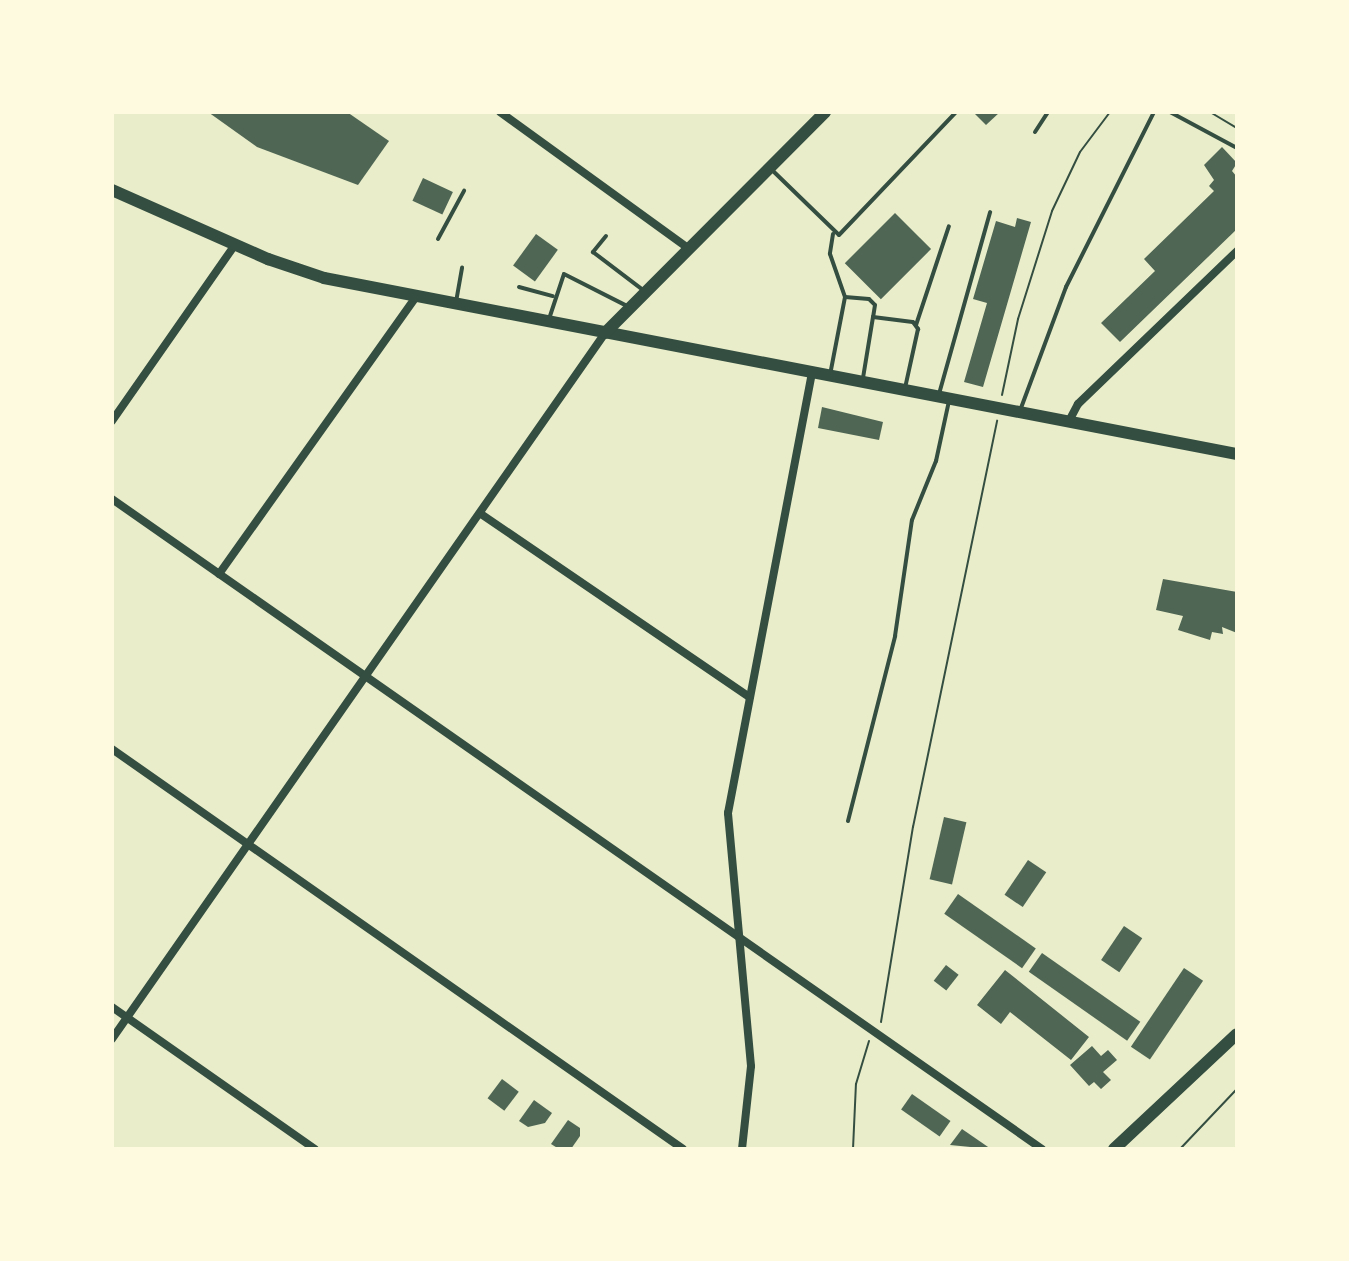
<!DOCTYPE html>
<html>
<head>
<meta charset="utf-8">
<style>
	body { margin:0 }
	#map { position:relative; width:1349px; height:1261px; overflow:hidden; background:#e9edc9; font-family:"PT Sans",sans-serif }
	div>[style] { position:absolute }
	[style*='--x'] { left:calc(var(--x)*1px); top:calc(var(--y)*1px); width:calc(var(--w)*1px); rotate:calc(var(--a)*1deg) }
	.building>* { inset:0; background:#4f6655; transform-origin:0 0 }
	.path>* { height:2px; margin:-1px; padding:0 1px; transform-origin:1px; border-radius:1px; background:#344e41 }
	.service>* { height:4px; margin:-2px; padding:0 2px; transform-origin:2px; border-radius:2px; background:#344e41 }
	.minor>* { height:8px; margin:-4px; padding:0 4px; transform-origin:4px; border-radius:4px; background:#344e41 }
	.secondary>* { height:12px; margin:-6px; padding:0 6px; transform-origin:6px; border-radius:6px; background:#344e41 }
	span { translate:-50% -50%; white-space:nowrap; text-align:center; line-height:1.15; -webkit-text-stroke:6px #fefae0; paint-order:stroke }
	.frame { position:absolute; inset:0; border:114px solid #fefae0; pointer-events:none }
</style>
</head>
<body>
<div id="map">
	<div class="building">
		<i style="clip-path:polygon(208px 112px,347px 112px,389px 141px,358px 185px,257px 147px)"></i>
		<i style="clip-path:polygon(973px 112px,1000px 112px,986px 125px)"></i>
		<i style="clip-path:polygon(1222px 147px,1237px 163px,1232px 171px,1237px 177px,1237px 229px,1120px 342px,1101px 323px,1155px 271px,1144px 259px,1214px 191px,1209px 186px,1214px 180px,1204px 165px)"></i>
		<i style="left:423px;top:178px;width:33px;height:25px;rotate:25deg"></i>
		<i style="left:895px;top:213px;width:51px;height:71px;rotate:45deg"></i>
		<i style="clip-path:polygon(1017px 218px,1031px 222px,983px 387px,964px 382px,987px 303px,973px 299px,996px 221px,1015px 227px)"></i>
		<i style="left:536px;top:234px;width:27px;height:39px;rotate:36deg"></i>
		<i style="clip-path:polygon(822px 407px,883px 422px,879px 440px,818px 428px)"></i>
		<i style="clip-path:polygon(1163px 579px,1237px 592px,1237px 633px,1222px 627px,1223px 634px,1212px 632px,1210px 640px,1178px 630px,1183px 616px,1156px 610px)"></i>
		<i style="left:944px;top:817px;width:23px;height:64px;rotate:13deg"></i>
		<i style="left:1028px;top:860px;width:22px;height:42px;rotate:34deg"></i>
		<i style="left:958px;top:894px;width:95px;height:24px;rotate:35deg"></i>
		<i style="left:1124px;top:926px;width:22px;height:41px;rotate:34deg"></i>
		<i style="left:1042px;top:953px;width:120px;height:23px;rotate:35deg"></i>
		<i style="left:946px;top:965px;width:16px;height:20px;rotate:38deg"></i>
		<i style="left:1184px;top:968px;width:23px;height:95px;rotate:34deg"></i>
		<i style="clip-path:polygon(1005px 970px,1089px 1037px,1071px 1060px,1010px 1012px,1001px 1024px,977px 1005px)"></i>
		<i style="clip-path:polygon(1092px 1046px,1101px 1056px,1108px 1050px,1117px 1060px,1103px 1072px,1111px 1080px,1101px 1089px,1094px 1082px,1089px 1086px,1070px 1065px)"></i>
		<i style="left:502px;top:1079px;width:21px;height:24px;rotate:37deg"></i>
		<i style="left:912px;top:1094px;width:47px;height:19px;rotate:35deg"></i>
		<i style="clip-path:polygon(534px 1100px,552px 1113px,545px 1123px,528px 1127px,519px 1121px)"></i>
		<i style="clip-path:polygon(568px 1120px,580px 1128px,580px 1136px,571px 1149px,559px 1149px,551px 1144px)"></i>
		<i style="clip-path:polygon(962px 1129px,991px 1149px,950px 1145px)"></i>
	</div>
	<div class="path">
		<i style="--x:1210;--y:112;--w:31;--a:31"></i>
		<i style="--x:1002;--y:395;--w:78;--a:-78.1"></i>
		<i style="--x:1018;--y:319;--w:113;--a:-72.5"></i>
		<i style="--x:1052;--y:211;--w:65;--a:-64.6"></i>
		<i style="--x:1080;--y:152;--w:50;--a:-53.1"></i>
		<i style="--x:881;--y:1022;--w:198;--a:-80.7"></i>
		<i style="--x:913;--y:827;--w:415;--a:-78.3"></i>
		<i style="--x:853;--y:1149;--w:65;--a:-87.4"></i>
		<i style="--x:856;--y:1084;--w:45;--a:-73.2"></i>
		<i style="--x:1180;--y:1149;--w:83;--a:-46.5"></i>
	</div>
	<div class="service">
		<i style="--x:1170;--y:112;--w:76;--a:28.2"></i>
		<i style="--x:1035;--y:132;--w:24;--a:-57"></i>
		<i style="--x:772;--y:170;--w:93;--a:44.1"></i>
		<i style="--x:839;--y:235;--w:170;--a:-46.4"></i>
		<i style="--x:833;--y:234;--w:20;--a:99"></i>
		<i style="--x:830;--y:254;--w:46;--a:70.8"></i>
		<i style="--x:606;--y:236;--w:21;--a:129"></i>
		<i style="--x:593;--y:252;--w:63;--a:37.2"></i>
		<i style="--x:438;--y:239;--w:55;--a:-61.6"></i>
		<i style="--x:519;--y:287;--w:35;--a:15"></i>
		<i style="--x:456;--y:302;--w:35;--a:-80"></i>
		<i style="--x:549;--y:319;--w:47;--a:-71.6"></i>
		<i style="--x:564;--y:274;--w:71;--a:26.9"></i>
		<i style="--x:916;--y:325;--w:104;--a:-71.6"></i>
		<i style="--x:830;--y:375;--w:79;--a:-79.1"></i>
		<i style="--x:845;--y:297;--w:24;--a:5"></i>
		<i style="--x:869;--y:299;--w:8;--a:45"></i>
		<i style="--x:875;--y:305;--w:12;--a:99"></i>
		<i style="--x:863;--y:378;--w:62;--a:-80.7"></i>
		<i style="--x:873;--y:317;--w:40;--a:7.1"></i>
		<i style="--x:913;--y:322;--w:9;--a:54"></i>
		<i style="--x:918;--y:329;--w:60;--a:102.4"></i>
		<i style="--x:939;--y:394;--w:189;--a:-74.3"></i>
		<i style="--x:1021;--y:408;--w:129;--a:-69.6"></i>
		<i style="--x:1066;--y:287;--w:196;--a:-63.3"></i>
		<i style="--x:848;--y:821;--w:191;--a:-75.7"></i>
		<i style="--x:895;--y:636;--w:117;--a:-81.7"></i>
		<i style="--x:912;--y:520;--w:64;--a:-67.9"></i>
		<i style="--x:936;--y:461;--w:61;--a:-77.8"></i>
	</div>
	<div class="minor">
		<i style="--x:500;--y:112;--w:232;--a:35.9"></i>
		<i style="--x:112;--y:421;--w:215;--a:-55.1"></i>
		<i style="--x:1069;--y:421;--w:19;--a:-62"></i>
		<i style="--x:1078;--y:404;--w:221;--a:-43.9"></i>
		<i style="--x:112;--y:499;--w:1135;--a:34.95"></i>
		<i style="--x:481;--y:514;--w:325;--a:34.3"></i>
		<i style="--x:219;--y:574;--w:340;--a:-54.6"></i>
		<i style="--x:112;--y:749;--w:697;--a:35.01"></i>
		<i style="--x:112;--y:1007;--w:248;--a:35"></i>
		<i style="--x:112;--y:1039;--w:861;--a:-55.07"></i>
		<i style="--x:742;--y:1149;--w:83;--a:-83.8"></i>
		<i style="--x:751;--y:1066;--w:254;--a:-95.2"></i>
		<i style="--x:728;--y:813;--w:449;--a:-79.2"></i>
	</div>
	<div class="secondary">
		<i style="--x:112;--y:190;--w:171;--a:23.9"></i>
		<i style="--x:268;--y:259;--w:59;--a:18.7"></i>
		<i style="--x:324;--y:278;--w:930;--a:10.91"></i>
		<i style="--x:605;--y:333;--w:312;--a:-45.1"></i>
		<i style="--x:1114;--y:1149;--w:168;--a:-43.1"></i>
	</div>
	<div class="frame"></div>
</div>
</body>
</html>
